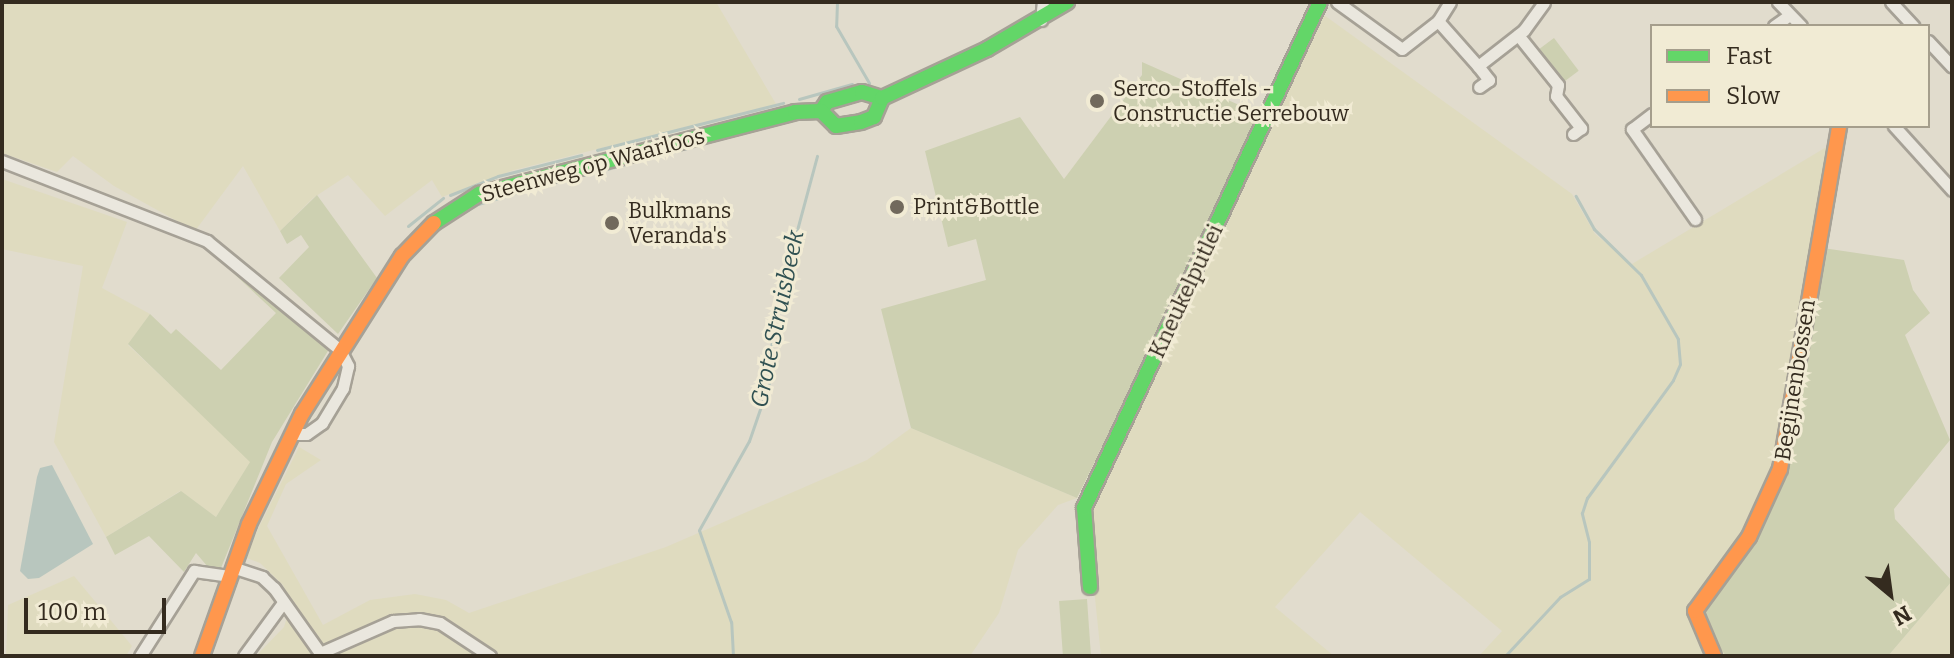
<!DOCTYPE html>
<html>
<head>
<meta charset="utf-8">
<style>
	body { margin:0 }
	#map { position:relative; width:1954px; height:658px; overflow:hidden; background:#e1dccd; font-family:Bitter,serif }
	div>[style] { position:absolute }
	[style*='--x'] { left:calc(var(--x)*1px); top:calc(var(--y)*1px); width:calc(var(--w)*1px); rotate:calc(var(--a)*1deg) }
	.farmland>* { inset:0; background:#dfdbbf }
	.green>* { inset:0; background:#cdd0b1; transform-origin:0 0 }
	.water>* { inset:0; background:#b8c6be }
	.stream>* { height:3px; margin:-1.5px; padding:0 1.5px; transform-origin:1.5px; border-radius:1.5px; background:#b8c6be }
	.roads { filter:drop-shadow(2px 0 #a6a196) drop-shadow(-2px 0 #a6a196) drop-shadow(0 2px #a6a196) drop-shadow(0 -2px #a6a196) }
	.street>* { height:11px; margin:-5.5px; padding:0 5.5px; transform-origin:5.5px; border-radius:5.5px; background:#eae7de }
	.fast>* { height:14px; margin:-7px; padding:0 7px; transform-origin:7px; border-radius:7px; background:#63d668 }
	.slow>* { height:14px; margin:-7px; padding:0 7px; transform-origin:7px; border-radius:7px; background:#ff974d }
	.dots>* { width:22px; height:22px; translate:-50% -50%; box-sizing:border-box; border:4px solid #f1ebd4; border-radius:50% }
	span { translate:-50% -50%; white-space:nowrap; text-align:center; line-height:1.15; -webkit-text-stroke:6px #f1ebd4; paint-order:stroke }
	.poi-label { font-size:22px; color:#342b1f }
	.left { translate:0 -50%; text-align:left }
	.street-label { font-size:22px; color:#342b1f }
	.water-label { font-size:24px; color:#305152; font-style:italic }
	.frame { position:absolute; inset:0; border:4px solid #342b1f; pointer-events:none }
	.legend { position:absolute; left:1650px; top:24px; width:280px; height:104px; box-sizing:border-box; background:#f1ebd4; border:2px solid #a59e8c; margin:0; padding:10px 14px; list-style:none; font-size:24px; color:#342b1f }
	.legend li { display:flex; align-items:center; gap:16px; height:40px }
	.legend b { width:40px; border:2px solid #a59e8c }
	.north { position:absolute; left:1850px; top:554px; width:80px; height:80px; -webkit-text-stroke:6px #f1ebd4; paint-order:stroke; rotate:151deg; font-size:22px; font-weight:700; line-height:32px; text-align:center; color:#342b1f }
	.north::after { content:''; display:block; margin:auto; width:28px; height:36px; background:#342b1f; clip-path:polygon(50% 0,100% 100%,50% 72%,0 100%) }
	.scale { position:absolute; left:24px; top:598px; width:142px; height:36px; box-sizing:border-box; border:4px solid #342b1f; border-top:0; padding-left:10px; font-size:24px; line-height:28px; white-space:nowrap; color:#342b1f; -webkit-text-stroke:6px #f1ebd4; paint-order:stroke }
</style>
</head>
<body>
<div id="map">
	<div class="farmland">
		<i style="clip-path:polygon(2px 2px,716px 2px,776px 104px,514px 170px,442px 197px,432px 180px,385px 216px,348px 175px,313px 198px,280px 231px,243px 166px,195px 231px,114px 186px,73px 156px,57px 172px,2px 153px)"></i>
		<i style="clip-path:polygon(1317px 10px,1572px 194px,1595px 234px,1632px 264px,1833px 143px,1791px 443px,1750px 536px,1697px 614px,1726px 656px,1479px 656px,1502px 631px,1360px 512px,1275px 607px,1334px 656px,1101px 656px,1086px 511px)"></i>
		<i style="clip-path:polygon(2px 179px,127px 222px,102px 288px,150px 314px,128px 345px,251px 461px,216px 517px,180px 491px,106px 537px,54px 442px,83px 266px,2px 249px)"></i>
		<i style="clip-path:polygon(911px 428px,1077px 498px,1058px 505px,1018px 550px,999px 613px,970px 656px,256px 656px,284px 627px,290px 607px,283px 585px,260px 563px,244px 557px,299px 447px,321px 460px,286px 484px,267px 526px,323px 625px,370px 600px,415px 594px,446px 600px,469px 613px,666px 547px,867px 460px)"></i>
		<i style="clip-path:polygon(74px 576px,132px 646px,126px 656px,6px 656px,8px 605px)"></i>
		<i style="clip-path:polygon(1952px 581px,1952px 656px,1888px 656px)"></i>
	</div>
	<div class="green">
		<i style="left:1554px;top:38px;width:41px;height:23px;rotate:53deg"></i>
		<i style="clip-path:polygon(1142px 62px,1264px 116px,1077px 498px,911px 428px,881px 309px,986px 280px,976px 239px,948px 247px,925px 151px,1020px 117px,1064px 179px,1142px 75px)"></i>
		<i style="clip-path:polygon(317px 195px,377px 278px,338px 334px,279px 278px,309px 247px,301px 235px,287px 244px,280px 231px)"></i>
		<i style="clip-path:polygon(1823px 248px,1904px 260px,1913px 290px,1930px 313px,1905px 335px,1950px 440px,1894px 509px,1895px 519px,1952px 581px,1888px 656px,1726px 656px,1697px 615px,1750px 536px,1791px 443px)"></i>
		<i style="clip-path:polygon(219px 250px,331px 346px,272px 442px,221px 568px,208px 567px,196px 553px,184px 572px,149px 536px,115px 555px,106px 537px,181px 491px,216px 517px,250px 462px,128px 344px,150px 314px,171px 334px,176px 329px,221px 370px,276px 313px,215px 256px)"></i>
		<i style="left:1087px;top:599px;width:57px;height:28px;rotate:86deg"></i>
	</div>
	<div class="water">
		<i style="clip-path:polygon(52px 465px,93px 544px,39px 578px,28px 579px,20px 571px,37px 477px,40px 468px)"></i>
	</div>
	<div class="stream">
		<i style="--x:837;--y:2;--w:24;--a:92"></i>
		<i style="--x:836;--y:26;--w:66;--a:59.9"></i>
		<i style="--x:799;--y:99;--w:55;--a:-15.8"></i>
		<i style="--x:597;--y:150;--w:192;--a:-14.2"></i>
		<i style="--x:641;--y:160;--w:52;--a:-14.6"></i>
		<i style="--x:584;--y:175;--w:48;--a:-14.6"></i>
		<i style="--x:536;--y:187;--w:32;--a:-14"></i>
		<i style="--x:450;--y:195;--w:52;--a:-21.6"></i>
		<i style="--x:498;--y:176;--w:86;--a:-14.2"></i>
		<i style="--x:452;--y:219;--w:30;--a:-30"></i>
		<i style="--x:478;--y:204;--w:49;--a:-16.6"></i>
		<i style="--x:408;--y:226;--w:45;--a:-38.7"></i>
		<i style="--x:733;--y:656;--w:34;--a:-93"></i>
		<i style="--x:731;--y:622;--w:97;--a:-109.2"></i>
		<i style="--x:699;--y:530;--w:102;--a:-60.7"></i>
		<i style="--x:749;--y:441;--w:61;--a:-71"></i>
		<i style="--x:769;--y:383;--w:64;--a:-86.4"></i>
		<i style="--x:773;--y:319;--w:169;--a:-74.9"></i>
		<i style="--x:1505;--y:656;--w:81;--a:-47"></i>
		<i style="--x:1560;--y:597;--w:34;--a:-32"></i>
		<i style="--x:1589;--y:579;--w:37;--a:-90"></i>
		<i style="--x:1589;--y:542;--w:30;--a:-104"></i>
		<i style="--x:1582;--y:513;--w:16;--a:-72"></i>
		<i style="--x:1587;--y:498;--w:146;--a:-53.9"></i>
		<i style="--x:1673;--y:380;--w:17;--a:-66"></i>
		<i style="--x:1680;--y:364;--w:25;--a:-95"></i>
		<i style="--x:1678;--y:339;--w:74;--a:-120"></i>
		<i style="--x:1641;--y:275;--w:66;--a:-135.6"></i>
		<i style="--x:1594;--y:229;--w:38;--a:-119"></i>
	</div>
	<div class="roads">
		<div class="street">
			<i style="--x:1337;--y:2;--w:80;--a:35.9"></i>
			<i style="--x:1402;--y:49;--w:46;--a:-37.9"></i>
			<i style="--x:1450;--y:2;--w:22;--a:122"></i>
			<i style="--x:1438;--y:21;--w:60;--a:48.4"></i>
			<i style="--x:1478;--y:66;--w:58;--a:-38"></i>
			<i style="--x:1524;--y:30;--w:34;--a:-54"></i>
			<i style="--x:1778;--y:2;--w:33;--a:46"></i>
			<i style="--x:1891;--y:2;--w:33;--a:47"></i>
			<i style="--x:1041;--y:20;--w:18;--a:-84"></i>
			<i style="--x:1774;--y:26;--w:19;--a:-35"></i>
			<i style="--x:1518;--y:35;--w:64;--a:51.3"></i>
			<i style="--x:1558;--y:85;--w:11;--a:100"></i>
			<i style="--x:1556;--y:96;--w:41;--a:52"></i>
			<i style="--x:1581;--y:128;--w:10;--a:143"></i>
			<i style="--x:1928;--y:41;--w:35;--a:47"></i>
			<i style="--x:1478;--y:66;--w:18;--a:52"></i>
			<i style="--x:1489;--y:80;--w:12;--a:145"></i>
			<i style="--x:1652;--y:114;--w:25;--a:143"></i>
			<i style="--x:1632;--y:129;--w:110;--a:55"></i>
			<i style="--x:1894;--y:126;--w:86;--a:47.8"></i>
			<i style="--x:2;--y:161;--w:220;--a:21.3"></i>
			<i style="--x:207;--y:241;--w:172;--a:39.3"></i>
			<i style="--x:340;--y:350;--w:18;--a:63"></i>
			<i style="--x:348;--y:366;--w:23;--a:103"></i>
			<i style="--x:343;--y:388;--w:41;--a:121"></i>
			<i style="--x:322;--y:423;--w:19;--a:145"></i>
			<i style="--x:306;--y:434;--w:15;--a:180"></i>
			<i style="--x:232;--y:567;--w:32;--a:18"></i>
			<i style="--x:262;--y:577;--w:16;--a:43"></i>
			<i style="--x:274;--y:588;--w:80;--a:54.7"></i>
			<i style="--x:320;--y:653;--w:80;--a:-23.7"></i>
			<i style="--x:393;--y:621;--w:26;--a:-4"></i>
			<i style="--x:419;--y:619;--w:21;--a:11"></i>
			<i style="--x:440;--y:623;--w:60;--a:33.4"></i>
			<i style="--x:140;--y:656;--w:101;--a:-57.6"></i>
			<i style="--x:194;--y:571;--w:35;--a:8"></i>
			<i style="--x:244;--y:656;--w:64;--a:-53.8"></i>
		</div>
		<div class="fast">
			<i style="--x:821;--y:111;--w:11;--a:-56"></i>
			<i style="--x:827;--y:102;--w:36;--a:-16"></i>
			<i style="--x:862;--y:92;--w:21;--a:17"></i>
			<i style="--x:434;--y:223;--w:54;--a:-32.8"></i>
			<i style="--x:479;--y:194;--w:326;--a:-14.5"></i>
			<i style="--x:795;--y:112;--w:26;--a:-2"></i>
			<i style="--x:821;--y:111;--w:21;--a:45"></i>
			<i style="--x:836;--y:126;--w:25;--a:-9"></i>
			<i style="--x:861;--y:122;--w:14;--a:-21"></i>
			<i style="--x:874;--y:117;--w:21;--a:-67"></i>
			<i style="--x:882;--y:98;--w:116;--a:-25"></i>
			<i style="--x:987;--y:49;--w:93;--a:-30.4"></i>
			<i style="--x:1090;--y:587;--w:79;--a:-94.3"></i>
			<i style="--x:1084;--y:508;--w:558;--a:-65"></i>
		</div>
		<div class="slow">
			<i style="--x:202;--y:656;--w:140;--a:-70.4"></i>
			<i style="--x:249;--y:524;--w:122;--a:-64.3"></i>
			<i style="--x:302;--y:414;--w:187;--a:-57.7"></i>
			<i style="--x:402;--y:256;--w:46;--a:-45.9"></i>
			<i style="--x:1714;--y:656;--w:49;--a:-112.9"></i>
			<i style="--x:1695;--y:611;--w:92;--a:-53.9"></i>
			<i style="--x:1749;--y:537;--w:75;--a:-65.5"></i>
			<i style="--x:1780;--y:469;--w:348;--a:-80.2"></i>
		</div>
	</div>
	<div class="dots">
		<i style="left:1097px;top:101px;background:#71695c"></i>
		<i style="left:897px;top:207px;background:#71695c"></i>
		<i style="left:612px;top:223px;background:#71695c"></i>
	</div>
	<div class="poi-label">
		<span class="left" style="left:1113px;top:101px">Serco-Stoffels -<br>Constructie Serrebouw</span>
		<span class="left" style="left:913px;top:207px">Print&amp;Bottle</span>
		<span class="left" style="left:628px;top:223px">Bulkmans<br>Veranda's</span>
	</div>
	<div class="street-label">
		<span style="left:593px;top:165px;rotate:-15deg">Steenweg op Waarloos</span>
		<span style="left:1186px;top:291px;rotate:-65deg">Kneukelputlei</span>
		<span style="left:1795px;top:380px;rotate:-81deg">Begijnenbossen</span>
	</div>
	<div class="water-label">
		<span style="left:778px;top:319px;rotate:-78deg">Grote Struisbeek</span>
	</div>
	<div class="frame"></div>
	<ul class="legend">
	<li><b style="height:10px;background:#63d668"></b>Fast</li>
	<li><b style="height:10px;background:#ff974d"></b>Slow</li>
	</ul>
	<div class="north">N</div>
	<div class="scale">100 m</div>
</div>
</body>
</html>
